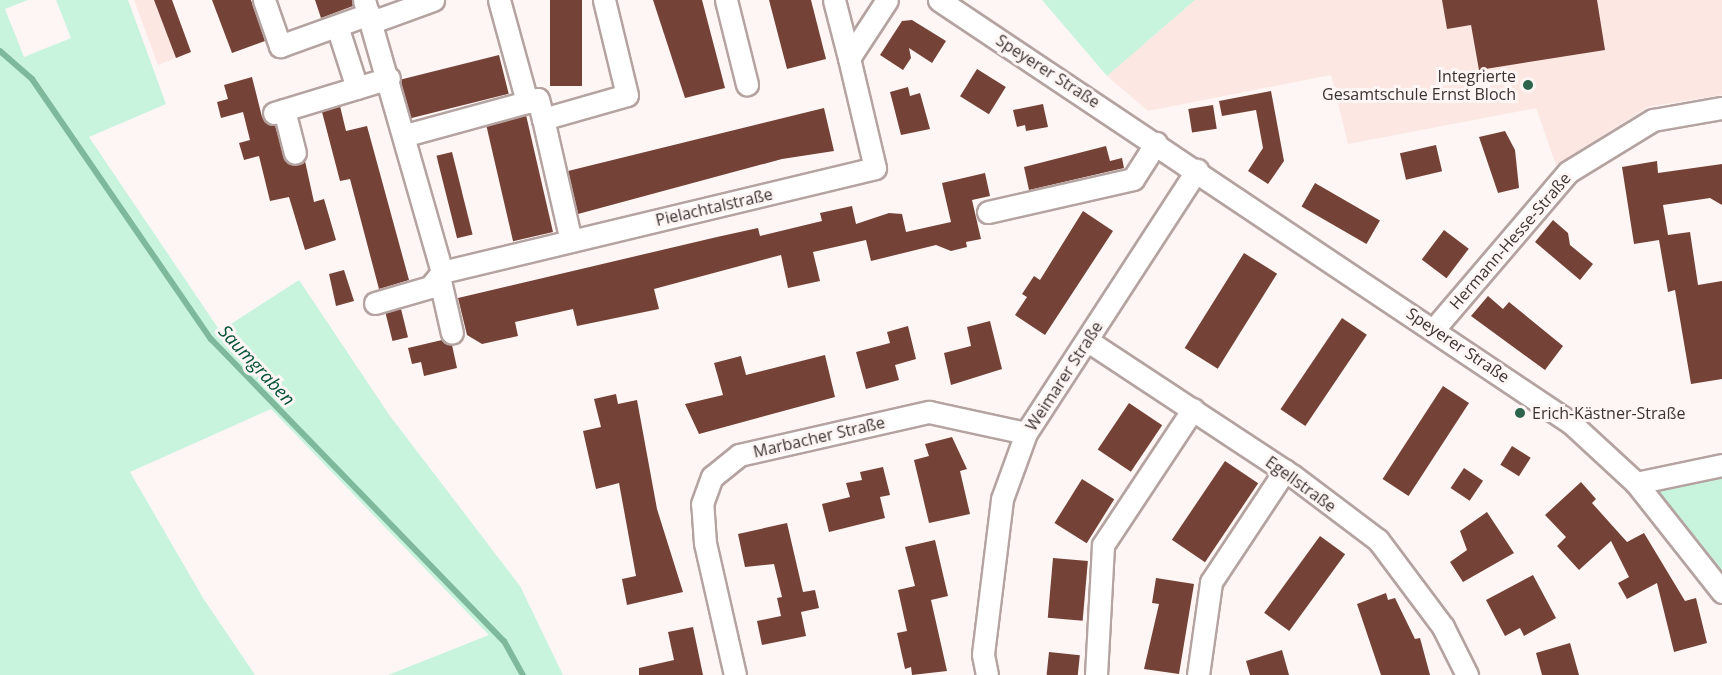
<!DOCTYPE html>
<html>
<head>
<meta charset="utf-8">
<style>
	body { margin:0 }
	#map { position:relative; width:1722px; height:675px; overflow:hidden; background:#fdf6f4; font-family:"Open Sans",sans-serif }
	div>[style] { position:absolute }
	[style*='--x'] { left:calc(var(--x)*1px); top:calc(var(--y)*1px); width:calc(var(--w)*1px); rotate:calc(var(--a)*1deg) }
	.built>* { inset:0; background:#fce7e3 }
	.green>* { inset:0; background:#c8f3dd }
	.stream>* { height:6px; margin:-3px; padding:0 3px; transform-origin:3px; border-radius:3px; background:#7eb99c }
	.building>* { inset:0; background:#754237; transform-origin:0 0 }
	.roads { filter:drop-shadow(2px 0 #b4a3a0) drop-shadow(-2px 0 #b4a3a0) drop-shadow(0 2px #b4a3a0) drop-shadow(0 -2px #b4a3a0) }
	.minor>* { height:21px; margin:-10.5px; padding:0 10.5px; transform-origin:10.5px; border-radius:10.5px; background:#fff }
	.dots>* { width:16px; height:16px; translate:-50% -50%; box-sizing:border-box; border:3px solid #fdf6f4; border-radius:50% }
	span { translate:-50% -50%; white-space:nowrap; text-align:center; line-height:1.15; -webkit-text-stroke:6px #fdf6f4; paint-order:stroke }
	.street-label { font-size:16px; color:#3a3332 }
	.poi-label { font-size:16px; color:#3a3332 }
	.right { translate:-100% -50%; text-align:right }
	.left { translate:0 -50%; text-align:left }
	.water-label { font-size:18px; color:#005035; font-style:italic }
</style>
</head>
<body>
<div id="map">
	<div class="built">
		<i style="clip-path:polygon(134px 0,172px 0,191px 52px,158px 65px)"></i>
		<i style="clip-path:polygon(1195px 0,1722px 0,1722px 95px,1648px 107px,1556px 165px,1536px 108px,1348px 144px,1331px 75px,1148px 111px,1107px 76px)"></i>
	</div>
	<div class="green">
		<i style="clip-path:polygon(0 0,28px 0,5px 9px,24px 57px,71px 38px,56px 0,128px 0,166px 104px,89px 137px,220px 331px,299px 280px,390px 416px,520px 586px,563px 675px,388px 675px,489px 635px,271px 409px,130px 472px,203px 598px,255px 675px,0 675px)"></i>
		<i style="clip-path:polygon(1042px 0,1195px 0,1107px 76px)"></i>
		<i style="clip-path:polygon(1722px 471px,1722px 580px,1647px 486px)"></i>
	</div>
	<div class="stream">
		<i style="--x:0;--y:51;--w:43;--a:41.2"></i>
		<i style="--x:32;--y:79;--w:316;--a:55.5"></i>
		<i style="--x:211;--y:339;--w:421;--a:45.9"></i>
		<i style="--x:504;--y:641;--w:39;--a:61"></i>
	</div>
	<div class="building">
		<i style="clip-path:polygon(154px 0,172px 0,191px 52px,176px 58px)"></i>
		<i style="clip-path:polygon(212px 0,251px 0,265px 41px,232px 53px)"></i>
		<i style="clip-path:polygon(315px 0,352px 0,353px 6px,321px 18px)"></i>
		<i style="left:550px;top:0;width:32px;height:86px"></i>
		<i style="clip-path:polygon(653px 0,702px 0,725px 88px,685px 98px)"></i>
		<i style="clip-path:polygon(769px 0,811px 0,826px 59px,787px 69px)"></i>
		<i style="clip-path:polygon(1442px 0,1597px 0,1605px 50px,1479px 70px,1471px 25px,1447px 29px)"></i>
		<i style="clip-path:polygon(912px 20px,946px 41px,932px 63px,909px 48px,911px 58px,903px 70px,880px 55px,902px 21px)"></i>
		<i style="left:499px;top:55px;width:40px;height:102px;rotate:76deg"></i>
		<i style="left:977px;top:69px;width:34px;height:32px;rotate:32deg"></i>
		<i style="clip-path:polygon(252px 77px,262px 117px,275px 125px,286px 161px,305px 161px,314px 202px,324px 199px,336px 240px,305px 250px,289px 197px,270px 201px,259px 156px,244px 160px,239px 143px,250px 140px,243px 112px,221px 118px,217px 102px,228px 99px,224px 85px)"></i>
		<i style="clip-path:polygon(908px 87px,910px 96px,920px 93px,930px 129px,901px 135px,890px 92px)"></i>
		<i style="clip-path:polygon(1271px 91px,1284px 161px,1268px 184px,1248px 171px,1263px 148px,1256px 110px,1222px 116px,1219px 101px)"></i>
		<i style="clip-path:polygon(1043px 104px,1048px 127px,1026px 131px,1025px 125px,1017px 127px,1013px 110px)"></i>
		<i style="left:1213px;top:105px;width:24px;height:25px;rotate:81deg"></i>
		<i style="clip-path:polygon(340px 106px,346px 131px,367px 126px,409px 280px,379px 289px,350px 179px,340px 181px,322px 112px)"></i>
		<i style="clip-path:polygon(824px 108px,834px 151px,782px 159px,578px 214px,568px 171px)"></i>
		<i style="left:526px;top:115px;width:120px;height:41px;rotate:77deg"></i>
		<i style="clip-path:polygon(1505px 131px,1515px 150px,1519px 188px,1498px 193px,1479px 137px)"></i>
		<i style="left:1436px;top:145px;width:27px;height:37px;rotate:77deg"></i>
		<i style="clip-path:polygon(1106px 146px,1110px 161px,1122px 158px,1124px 168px,1029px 190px,1024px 167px)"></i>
		<i style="left:452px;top:152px;width:85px;height:16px;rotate:76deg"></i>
		<i style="clip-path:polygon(1657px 161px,1658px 173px,1722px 164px,1722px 205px,1710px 198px,1663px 205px,1668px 235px,1690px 232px,1698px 285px,1722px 281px,1722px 379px,1691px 384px,1675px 290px,1668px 292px,1659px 240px,1634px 244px,1622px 167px)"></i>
		<i style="clip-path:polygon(985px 173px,990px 196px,972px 200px,981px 239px,966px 242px,967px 247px,951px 251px,936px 245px,871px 261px,866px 240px,813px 252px,820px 281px,788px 288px,781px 255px,654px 289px,659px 309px,577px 326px,573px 309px,515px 322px,518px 336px,482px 344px,467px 335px,458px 298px,717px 237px,758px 228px,760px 236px,822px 221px,820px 213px,852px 206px,856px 224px,889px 213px,902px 214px,906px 232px,951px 222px,942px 183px)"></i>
		<i style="left:1315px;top:183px;width:75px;height:27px;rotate:30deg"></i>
		<i style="clip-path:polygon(1083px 211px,1113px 231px,1045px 335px,1015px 315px,1027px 297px,1022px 294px,1034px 276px,1040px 280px)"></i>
		<i style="clip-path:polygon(1553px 220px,1568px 233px,1570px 245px,1593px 264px,1580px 280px,1535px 242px)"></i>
		<i style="left:1444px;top:230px;width:31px;height:37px;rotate:37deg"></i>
		<i style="left:1244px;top:253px;width:39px;height:112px;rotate:32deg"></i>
		<i style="clip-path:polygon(344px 270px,354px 301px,336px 306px,329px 274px)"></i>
		<i style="clip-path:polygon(1488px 296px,1503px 309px,1509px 302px,1563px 346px,1545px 370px,1471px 316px)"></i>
		<i style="left:401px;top:309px;width:29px;height:16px;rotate:76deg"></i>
		<i style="left:1342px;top:318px;width:30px;height:110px;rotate:34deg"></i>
		<i style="clip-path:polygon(990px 321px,1002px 369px,951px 385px,944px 353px,971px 346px,967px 327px)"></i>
		<i style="clip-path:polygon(908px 326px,916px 359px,895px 365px,899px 380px,866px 389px,856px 352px,890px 343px,887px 332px)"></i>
		<i style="clip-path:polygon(442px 340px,452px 345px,457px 368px,424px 376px,421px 362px,412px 364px,408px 348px)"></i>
		<i style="clip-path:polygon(825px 355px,835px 397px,699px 434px,685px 404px,723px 395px,714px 363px,741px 356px,746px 375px)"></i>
		<i style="left:1443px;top:386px;width:31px;height:111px;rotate:33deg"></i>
		<i style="clip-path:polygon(616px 394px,618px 404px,637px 400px,657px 509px,683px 592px,627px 605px,622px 579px,636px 576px,619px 483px,596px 489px,583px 431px,601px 427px,594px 399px)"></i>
		<i style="left:1129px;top:403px;width:40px;height:56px;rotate:34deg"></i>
		<i style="clip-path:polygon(952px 437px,967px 469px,960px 471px,970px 514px,929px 523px,914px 460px,929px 456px,925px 444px)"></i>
		<i style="left:1512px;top:446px;width:22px;height:22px;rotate:32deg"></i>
		<i style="left:1225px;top:461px;width:40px;height:95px;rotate:34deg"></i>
		<i style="clip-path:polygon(883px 467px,890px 495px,880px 497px,885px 518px,829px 532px,822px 504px,850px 497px,846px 483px,862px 480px,860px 472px)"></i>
		<i style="left:1464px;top:468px;width:23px;height:24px;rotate:34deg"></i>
		<i style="left:1082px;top:479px;width:38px;height:52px;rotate:32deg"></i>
		<i style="clip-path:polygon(1581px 482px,1596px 499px,1592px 503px,1627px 542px,1644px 533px,1685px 601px,1696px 598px,1707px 643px,1674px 652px,1657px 583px,1627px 599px,1618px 583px,1629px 577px,1611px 541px,1579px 570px,1557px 546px,1566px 537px,1545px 515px)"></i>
		<i style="clip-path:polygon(1487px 512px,1514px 553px,1463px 582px,1450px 562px,1467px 550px,1460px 531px)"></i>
		<i style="clip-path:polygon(787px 523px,803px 592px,815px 590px,819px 608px,801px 612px,806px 636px,762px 645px,757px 621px,781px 616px,777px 598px,782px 597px,774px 564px,745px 567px,738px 534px)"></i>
		<i style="left:1320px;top:536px;width:31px;height:95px;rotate:36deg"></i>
		<i style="clip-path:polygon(935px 540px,948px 596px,931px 600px,947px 671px,912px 675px,911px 667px,905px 669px,897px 633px,907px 631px,898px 590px,915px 586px,905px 547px)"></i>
		<i style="left:1053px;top:558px;width:35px;height:60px;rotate:5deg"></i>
		<i style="clip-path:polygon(1533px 575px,1556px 618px,1524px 636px,1520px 628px,1505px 636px,1486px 600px)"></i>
		<i style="clip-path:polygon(1156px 578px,1194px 584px,1179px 674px,1144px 669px,1159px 604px,1152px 603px)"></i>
		<i style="clip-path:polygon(1386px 593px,1388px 600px,1395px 598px,1415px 639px,1420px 638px,1430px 675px,1381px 675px,1357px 604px)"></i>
		<i style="clip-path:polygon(693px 627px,703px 675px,639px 675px,639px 668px,674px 660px,668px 632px)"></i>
		<i style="clip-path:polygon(1570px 643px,1579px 675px,1542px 675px,1536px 653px)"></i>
		<i style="clip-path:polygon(1282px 650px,1289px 675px,1250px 675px,1246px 661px)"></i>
		<i style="left:1049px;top:652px;width:31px;height:23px;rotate:6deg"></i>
	</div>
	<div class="roads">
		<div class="minor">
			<i style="--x:264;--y:0;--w:49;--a:70.8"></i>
			<i style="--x:280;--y:46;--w:95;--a:-19.8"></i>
			<i style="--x:364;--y:0;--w:283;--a:74"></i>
			<i style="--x:442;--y:272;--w:445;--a:-13.5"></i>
			<i style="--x:875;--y:168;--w:113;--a:-103.3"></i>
			<i style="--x:849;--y:58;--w:69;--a:-56.8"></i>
			<i style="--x:499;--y:0;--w:106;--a:74.6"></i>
			<i style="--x:527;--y:102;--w:11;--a:-15"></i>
			<i style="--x:538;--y:99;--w:21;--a:76"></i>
			<i style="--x:726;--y:0;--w:87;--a:76"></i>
			<i style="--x:834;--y:0;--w:60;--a:75.5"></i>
			<i style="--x:939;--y:0;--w:760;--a:33.79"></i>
			<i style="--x:1571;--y:423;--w:88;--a:42.7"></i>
			<i style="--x:1636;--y:483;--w:139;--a:51.7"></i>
			<i style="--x:372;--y:22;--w:65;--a:-19.8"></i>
			<i style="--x:337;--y:26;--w:65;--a:72.1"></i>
			<i style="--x:284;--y:110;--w:44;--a:75.7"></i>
			<i style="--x:274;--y:113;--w:120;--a:-16.9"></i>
			<i style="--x:406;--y:135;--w:125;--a:-15.3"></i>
			<i style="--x:988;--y:212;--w:149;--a:-12.8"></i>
			<i style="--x:1133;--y:179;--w:43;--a:-57.4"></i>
			<i style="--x:571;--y:241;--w:125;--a:-102.9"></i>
			<i style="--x:543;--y:119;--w:87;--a:-15.9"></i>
			<i style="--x:627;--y:95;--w:98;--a:-103.6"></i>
			<i style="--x:439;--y:276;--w:58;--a:77.2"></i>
			<i style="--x:375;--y:303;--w:57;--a:-16.2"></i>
			<i style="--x:430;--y:287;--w:19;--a:-51"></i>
			<i style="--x:1434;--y:329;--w:206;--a:-49.5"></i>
			<i style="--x:1568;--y:172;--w:100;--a:-31.5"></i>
			<i style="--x:1653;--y:120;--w:70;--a:-9.9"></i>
			<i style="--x:1088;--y:341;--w:245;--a:33.4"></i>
			<i style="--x:1293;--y:476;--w:106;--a:37"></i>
			<i style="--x:1378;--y:540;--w:109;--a:53.2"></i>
			<i style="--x:1443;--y:627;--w:54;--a:63.4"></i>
			<i style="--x:1636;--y:483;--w:88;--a:-11.8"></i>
			<i style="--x:735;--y:675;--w:135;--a:-102.8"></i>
			<i style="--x:705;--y:543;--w:39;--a:-94"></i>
			<i style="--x:702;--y:504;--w:29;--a:-70"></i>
			<i style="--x:712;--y:477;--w:35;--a:-39"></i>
			<i style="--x:739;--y:455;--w:195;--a:-12.8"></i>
			<i style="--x:929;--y:412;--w:99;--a:12.2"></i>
			<i style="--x:987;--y:675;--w:21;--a:-101"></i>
			<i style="--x:983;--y:654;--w:156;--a:-83"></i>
			<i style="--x:1002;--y:499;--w:70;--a:-70"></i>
			<i style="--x:1026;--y:433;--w:314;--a:-57"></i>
			<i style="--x:1096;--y:675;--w:130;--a:-86.9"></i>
			<i style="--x:1103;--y:545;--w:163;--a:-56.5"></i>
			<i style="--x:1198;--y:675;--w:94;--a:-82"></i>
			<i style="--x:1211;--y:582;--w:134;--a:-56.5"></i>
		</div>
	</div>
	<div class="dots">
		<i style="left:1528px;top:85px;background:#2d644c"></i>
		<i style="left:1520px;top:413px;background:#2d644c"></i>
	</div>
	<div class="street-label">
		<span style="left:1048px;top:71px;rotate:33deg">Speyerer Straße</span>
		<span style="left:714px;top:207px;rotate:-13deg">Pielachtalstraße</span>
		<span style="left:1510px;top:241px;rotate:-49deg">Hermann-Hesse-Straße</span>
		<span style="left:1458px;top:345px;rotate:34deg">Speyerer Straße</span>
		<span style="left:1064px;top:376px;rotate:-57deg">Weimarer Straße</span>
		<span style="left:819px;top:437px;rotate:-13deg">Marbacher Straße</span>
		<span style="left:1301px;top:484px;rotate:36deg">Egellstraße</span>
	</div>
	<div class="poi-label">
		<span class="right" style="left:1516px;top:85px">Integrierte<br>Gesamtschule Ernst Bloch</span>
		<span class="left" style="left:1532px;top:413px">Erich-Kästner-Straße</span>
	</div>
	<div class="water-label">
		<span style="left:257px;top:365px;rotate:47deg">Saumgraben</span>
	</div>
</div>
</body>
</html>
